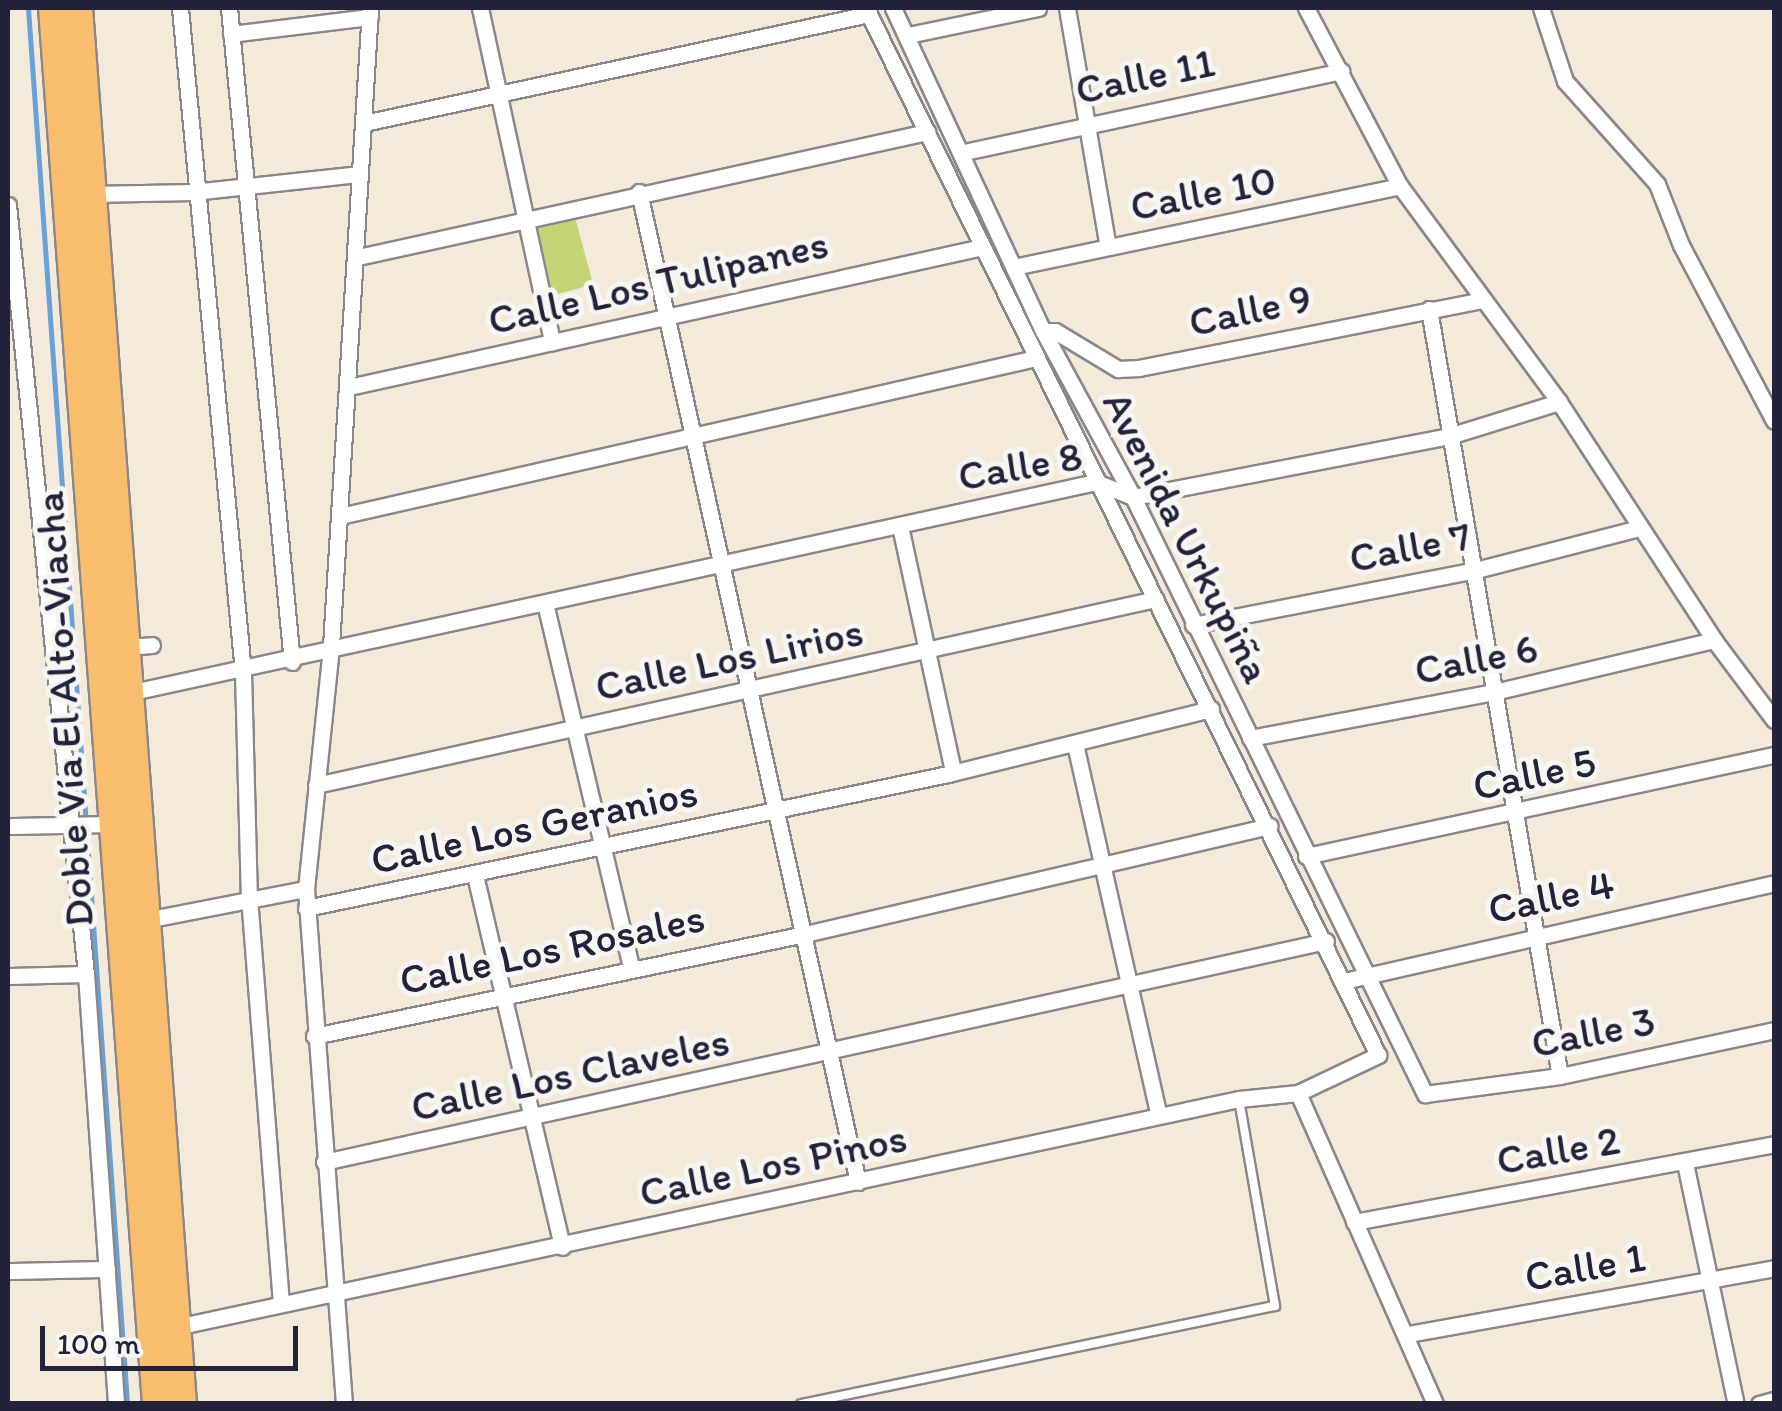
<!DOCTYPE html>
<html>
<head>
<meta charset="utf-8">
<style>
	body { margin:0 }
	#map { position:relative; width:1782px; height:1411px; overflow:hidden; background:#f4eada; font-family:Itim,sans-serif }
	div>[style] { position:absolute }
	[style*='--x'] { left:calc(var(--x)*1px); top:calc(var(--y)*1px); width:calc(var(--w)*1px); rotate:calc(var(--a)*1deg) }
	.green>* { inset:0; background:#c6d375; transform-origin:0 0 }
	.stream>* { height:5px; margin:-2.5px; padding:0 2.5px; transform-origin:2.5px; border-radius:2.5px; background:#68a1d7 }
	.roads { filter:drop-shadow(2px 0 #8b868a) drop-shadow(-2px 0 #8b868a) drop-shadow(0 2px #8b868a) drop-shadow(0 -2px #8b868a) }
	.lane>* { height:8px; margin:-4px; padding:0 4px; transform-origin:4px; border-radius:4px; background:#fff }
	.street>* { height:15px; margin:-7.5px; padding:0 7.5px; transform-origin:7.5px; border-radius:7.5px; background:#fff }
	.highway>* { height:30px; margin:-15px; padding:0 15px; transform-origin:15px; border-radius:15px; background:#f9be6d }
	span { translate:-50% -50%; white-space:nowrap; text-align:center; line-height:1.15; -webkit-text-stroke:10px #f6f6f2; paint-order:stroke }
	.street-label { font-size:42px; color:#22223b }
	.frame { position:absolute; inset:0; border:10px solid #22223b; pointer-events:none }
	.scale { position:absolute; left:40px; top:1326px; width:258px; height:45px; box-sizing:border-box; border:5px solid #22223b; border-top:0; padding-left:12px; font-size:30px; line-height:35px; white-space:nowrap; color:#22223b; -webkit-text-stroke:8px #f6f6f2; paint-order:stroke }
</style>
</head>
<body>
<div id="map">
	<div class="green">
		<i style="left:575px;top:217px;width:70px;height:44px;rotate:75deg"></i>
	</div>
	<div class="stream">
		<i style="--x:28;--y:8;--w:1400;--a:85.94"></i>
	</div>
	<div class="roads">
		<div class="lane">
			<i style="--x:801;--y:1404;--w:484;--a:-11.7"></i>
			<i style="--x:1275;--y:1306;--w:210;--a:-99.9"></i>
		</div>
		<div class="street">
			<i style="--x:180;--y:8;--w:667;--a:84.58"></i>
			<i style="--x:243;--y:672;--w:225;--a:88.5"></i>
			<i style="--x:249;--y:897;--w:408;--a:85.5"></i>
			<i style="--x:229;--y:8;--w:657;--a:84.5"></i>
			<i style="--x:480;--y:8;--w:342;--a:77.8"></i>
			<i style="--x:893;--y:8;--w:356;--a:65.1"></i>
			<i style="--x:1043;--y:331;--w:189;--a:61.5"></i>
			<i style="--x:1133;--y:497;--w:665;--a:63.94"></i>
			<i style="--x:1425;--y:1094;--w:136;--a:-7.6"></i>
			<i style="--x:1560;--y:1076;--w:219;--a:-12.1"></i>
			<i style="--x:1067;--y:8;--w:242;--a:80.3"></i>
			<i style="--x:1306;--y:8;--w:201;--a:62.2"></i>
			<i style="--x:1400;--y:186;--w:268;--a:53.6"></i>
			<i style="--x:1559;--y:402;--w:284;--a:56.9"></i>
			<i style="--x:1714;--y:640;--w:100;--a:53.1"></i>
			<i style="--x:1541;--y:8;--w:77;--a:71.8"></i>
			<i style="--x:1565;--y:81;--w:138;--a:48.2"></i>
			<i style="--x:1657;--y:184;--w:66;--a:68.5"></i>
			<i style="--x:1681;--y:245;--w:199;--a:62.1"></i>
			<i style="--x:231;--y:34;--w:140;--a:-7"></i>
			<i style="--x:908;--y:35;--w:133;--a:-11.7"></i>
			<i style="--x:364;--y:123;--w:517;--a:-12.18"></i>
			<i style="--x:964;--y:152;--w:386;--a:-12.1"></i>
			<i style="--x:639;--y:192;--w:1014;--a:77.53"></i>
			<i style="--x:91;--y:194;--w:102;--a:-1.1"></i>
			<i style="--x:193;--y:192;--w:168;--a:-6.2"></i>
			<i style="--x:8;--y:205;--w:773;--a:84.21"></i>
			<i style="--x:86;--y:974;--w:431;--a:86"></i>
			<i style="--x:358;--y:257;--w:583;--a:-12.39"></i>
			<i style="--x:1018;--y:266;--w:390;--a:-11.8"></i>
			<i style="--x:1429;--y:309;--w:778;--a:80.31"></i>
			<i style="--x:1043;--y:331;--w:12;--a:0"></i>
			<i style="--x:1055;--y:331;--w:74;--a:31.1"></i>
			<i style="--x:1118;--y:369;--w:21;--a:-3"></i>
			<i style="--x:1139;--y:368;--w:349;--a:-11.2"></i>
			<i style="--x:349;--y:387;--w:648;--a:-12.47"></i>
			<i style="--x:340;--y:516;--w:714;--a:-12.79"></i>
			<i style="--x:900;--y:526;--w:252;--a:77.8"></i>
			<i style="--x:545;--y:603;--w:374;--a:76.7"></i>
			<i style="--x:1193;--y:625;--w:284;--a:-11"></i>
			<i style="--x:1472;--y:571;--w:172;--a:-14.4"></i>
			<i style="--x:125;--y:647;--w:27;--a:-4"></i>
			<i style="--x:128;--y:693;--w:991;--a:-12.3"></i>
			<i style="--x:1096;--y:482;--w:40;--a:22"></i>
			<i style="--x:1133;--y:497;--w:322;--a:-10.9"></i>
			<i style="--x:1449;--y:436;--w:115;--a:-17.2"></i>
			<i style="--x:1250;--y:738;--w:248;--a:-10.7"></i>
			<i style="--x:1494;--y:692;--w:226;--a:-13.3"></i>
			<i style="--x:1075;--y:744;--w:381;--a:77.3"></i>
			<i style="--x:316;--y:785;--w:860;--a:-12.49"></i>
			<i style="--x:8;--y:826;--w:107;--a:-1.1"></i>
			<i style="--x:1306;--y:856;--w:479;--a:-12.2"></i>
			<i style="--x:475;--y:875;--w:382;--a:76.8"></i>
			<i style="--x:306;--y:908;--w:656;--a:-11.79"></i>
			<i style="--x:948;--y:774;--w:271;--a:-13.9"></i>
			<i style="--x:146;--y:920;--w:163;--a:-11"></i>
			<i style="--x:8;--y:976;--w:78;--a:-1.5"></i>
			<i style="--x:1344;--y:981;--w:441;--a:-12.8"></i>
			<i style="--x:314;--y:1036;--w:501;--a:-11.74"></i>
			<i style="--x:805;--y:934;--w:477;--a:-13.1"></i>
			<i style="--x:1298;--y:1093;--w:340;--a:66.2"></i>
			<i style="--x:324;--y:1162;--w:1026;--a:-12.44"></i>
			<i style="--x:1685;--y:1163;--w:246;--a:78.1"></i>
			<i style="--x:1354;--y:1222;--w:427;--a:-10.5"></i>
			<i style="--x:8;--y:1271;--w:99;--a:-1.2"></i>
			<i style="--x:176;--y:1327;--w:1087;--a:-12.11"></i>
			<i style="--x:1239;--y:1099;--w:59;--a:-5.8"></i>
			<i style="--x:1298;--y:1093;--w:89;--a:-25.4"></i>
			<i style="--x:1378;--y:1055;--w:1165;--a:-116.06"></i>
			<i style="--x:1408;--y:1334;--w:372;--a:-10.2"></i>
			<i style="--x:344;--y:1404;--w:516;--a:-94.22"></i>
			<i style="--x:306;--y:889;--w:244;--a:-84.1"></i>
			<i style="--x:331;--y:646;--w:639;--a:-86.5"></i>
			<i style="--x:1759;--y:1404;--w:16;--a:-15"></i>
		</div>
		<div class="highway">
			<i style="--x:54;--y:8;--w:1400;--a:85.74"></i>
			<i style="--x:77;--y:8;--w:1400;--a:85.74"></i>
		</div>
	</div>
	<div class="street-label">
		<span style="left:1145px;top:76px;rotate:-12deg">Calle 11</span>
		<span style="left:1203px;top:193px;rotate:-11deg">Calle 10</span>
		<span style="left:658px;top:282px;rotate:-13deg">Calle Los Tulipanes</span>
		<span style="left:1250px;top:310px;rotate:-12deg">Calle 9</span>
		<span style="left:1020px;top:466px;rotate:-10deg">Calle 8</span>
		<span style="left:1187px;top:537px;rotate:63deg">Avenida Urkupiña</span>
		<span style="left:1410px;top:547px;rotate:-11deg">Calle 7</span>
		<span style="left:729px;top:659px;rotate:-12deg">Calle Los Lirios</span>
		<span style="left:1476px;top:659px;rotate:-11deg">Calle 6</span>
		<span style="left:64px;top:709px;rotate:-94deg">Doble Vía El Alto-Viacha</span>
		<span style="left:1534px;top:774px;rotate:-12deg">Calle 5</span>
		<span style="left:534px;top:826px;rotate:-12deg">Calle Los Geranios</span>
		<span style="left:1551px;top:897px;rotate:-12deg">Calle 4</span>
		<span style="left:552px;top:949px;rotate:-12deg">Calle Los Rosales</span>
		<span style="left:1593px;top:1032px;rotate:-11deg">Calle 3</span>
		<span style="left:570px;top:1074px;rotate:-12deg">Calle Los Claveles</span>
		<span style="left:1558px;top:1150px;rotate:-10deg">Calle 2</span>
		<span style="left:773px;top:1165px;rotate:-12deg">Calle Los Pinos</span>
		<span style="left:1585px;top:1267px;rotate:-10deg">Calle 1</span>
	</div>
	<div class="frame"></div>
	<div class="scale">100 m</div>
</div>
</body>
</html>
